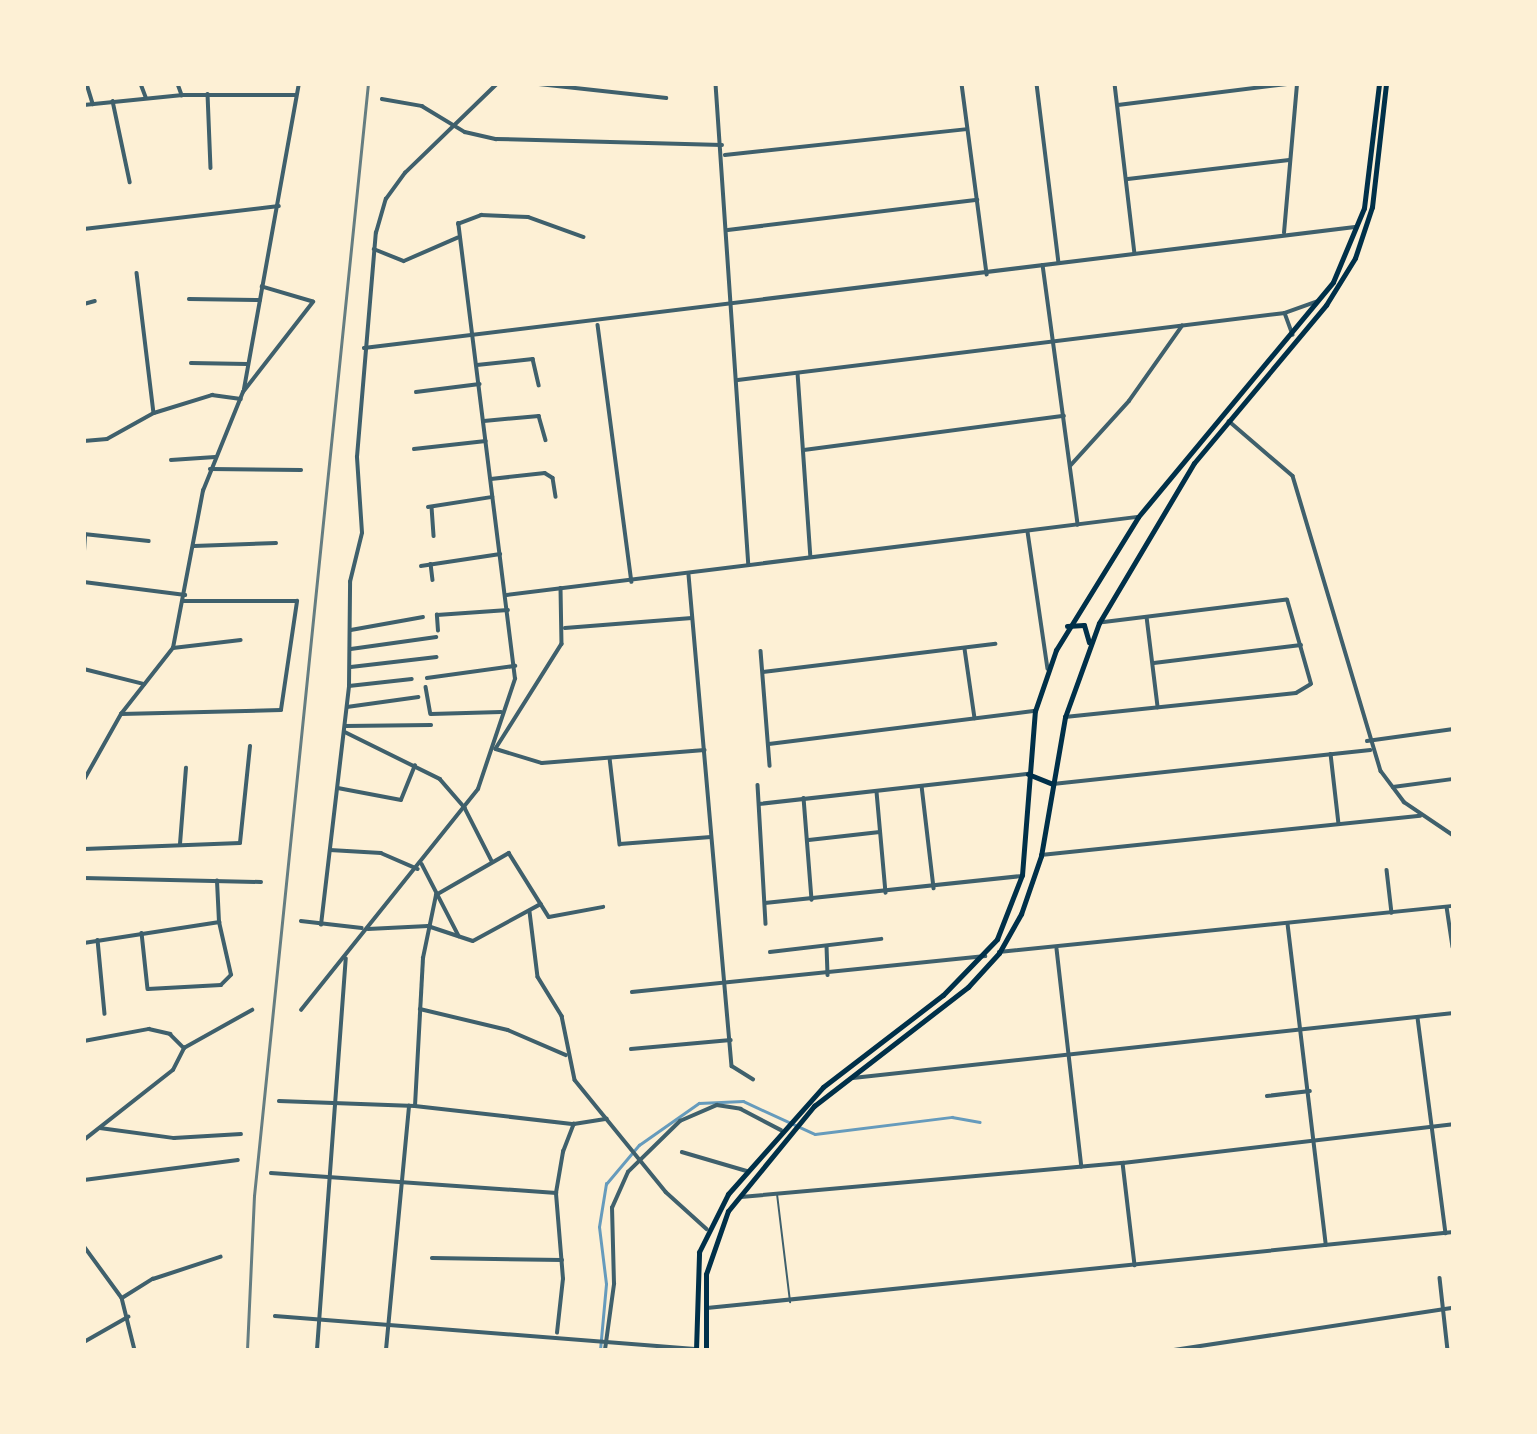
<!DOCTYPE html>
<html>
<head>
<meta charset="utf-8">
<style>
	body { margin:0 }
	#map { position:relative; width:1537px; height:1434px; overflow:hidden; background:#fdf0d5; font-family:Ubuntu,sans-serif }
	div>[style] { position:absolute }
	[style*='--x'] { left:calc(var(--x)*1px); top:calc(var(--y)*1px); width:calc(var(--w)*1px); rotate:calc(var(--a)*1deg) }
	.stream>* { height:2.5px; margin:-1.25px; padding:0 1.25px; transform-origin:1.25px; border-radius:1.25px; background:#669bbc }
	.service>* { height:2px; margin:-1px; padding:0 1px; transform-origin:1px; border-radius:1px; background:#3f606c }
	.minor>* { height:3.5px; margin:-1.75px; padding:0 1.75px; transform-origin:1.75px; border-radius:1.75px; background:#3f606c }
	.primary>* { height:5px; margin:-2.5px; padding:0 2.5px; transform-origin:2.5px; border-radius:2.5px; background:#003049 }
	.rail>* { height:2.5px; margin:-1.25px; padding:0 1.25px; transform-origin:1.25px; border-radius:1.25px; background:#657d81 }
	span { translate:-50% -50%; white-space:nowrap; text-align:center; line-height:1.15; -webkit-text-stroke:7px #fdf0d5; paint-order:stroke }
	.frame { position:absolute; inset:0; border:86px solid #fdf0d5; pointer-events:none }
</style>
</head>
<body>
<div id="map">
	<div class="stream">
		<i style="--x:600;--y:1350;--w:66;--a:-84.8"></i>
		<i style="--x:606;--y:1284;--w:57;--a:-97"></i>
		<i style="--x:599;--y:1227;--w:44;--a:-80.8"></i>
		<i style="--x:606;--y:1184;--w:51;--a:-49.8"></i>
		<i style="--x:639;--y:1145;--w:73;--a:-35"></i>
		<i style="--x:699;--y:1103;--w:44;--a:-2.6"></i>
		<i style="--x:743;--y:1101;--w:79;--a:24.6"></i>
		<i style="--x:815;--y:1134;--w:138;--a:-7.1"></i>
		<i style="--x:952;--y:1117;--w:28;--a:10"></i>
	</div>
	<div class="service">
		<i style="--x:777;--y:1194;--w:109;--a:83.1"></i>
	</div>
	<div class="minor">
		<i style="--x:87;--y:84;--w:21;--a:73"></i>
		<i style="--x:141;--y:84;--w:14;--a:69"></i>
		<i style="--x:178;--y:84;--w:12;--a:70"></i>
		<i style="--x:539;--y:84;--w:128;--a:6.3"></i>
		<i style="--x:716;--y:84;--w:482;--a:86.1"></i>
		<i style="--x:962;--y:84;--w:192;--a:82.5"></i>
		<i style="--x:1037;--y:84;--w:180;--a:83"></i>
		<i style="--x:1115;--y:84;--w:170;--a:83.3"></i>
		<i style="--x:208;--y:94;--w:74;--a:87.7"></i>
		<i style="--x:382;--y:99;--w:41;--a:9.9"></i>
		<i style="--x:422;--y:106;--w:50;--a:31.2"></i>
		<i style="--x:465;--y:132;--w:32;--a:13"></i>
		<i style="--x:496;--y:139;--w:226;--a:1.5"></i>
		<i style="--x:113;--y:101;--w:83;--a:78.1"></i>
		<i style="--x:84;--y:105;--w:99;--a:-5.8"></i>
		<i style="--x:182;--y:95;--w:114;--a:0"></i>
		<i style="--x:1118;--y:105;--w:170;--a:-7.1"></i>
		<i style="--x:725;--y:155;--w:243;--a:-6.1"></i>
		<i style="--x:1128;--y:179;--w:162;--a:-6.7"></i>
		<i style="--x:84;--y:229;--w:196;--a:-6.7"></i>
		<i style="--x:728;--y:230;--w:251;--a:-6.9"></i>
		<i style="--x:1284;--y:233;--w:150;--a:-85"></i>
		<i style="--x:374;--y:249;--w:32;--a:22"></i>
		<i style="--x:404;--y:261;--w:58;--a:-23.5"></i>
		<i style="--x:1043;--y:265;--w:262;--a:82.3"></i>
		<i style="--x:137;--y:273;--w:141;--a:83.1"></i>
		<i style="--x:189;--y:299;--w:71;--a:0.8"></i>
		<i style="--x:84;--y:304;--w:11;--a:-15"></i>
		<i style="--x:1285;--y:313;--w:23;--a:70"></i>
		<i style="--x:598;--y:325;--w:259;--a:82.5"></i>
		<i style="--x:364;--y:348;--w:998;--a:-6.96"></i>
		<i style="--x:191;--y:363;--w:56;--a:1"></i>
		<i style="--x:477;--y:365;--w:56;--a:-6.1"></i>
		<i style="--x:533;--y:359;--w:27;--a:77"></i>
		<i style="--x:798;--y:373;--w:184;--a:86"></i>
		<i style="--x:738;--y:380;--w:551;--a:-6.98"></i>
		<i style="--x:1285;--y:313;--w:33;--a:-20"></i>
		<i style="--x:244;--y:389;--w:310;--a:-79.8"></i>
		<i style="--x:416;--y:392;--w:64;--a:-7.2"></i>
		<i style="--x:484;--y:421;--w:55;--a:-5.2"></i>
		<i style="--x:539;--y:416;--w:25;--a:74"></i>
		<i style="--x:1229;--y:421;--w:84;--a:40.7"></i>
		<i style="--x:1293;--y:476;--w:308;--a:73.4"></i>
		<i style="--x:1381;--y:771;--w:39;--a:53"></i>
		<i style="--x:1404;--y:802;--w:59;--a:34"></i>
		<i style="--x:84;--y:441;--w:23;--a:-5"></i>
		<i style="--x:107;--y:439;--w:54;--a:-29"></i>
		<i style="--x:154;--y:413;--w:61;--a:-17.2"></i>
		<i style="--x:212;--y:395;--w:29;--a:8"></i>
		<i style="--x:414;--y:449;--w:72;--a:-6.3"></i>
		<i style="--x:804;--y:450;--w:262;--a:-7.5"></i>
		<i style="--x:171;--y:460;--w:44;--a:-3.9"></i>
		<i style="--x:1071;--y:465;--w:86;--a:-47.8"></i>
		<i style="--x:1129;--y:401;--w:92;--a:-54.8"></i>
		<i style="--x:210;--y:469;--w:91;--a:0.6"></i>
		<i style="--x:491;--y:479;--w:54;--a:-6.3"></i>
		<i style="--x:545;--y:473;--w:9;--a:32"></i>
		<i style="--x:553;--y:478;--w:19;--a:81"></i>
		<i style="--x:428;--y:507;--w:65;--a:-8.9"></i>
		<i style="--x:432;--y:507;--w:29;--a:86"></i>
		<i style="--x:1028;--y:532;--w:138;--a:81.7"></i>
		<i style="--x:84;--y:534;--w:65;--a:6.1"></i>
		<i style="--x:194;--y:546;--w:82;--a:-2.1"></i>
		<i style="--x:84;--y:551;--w:16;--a:-86"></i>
		<i style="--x:431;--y:564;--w:16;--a:83"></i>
		<i style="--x:421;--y:566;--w:80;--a:-8.6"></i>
		<i style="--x:689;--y:575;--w:493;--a:85"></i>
		<i style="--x:732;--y:1066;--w:25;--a:32"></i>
		<i style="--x:84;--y:582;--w:102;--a:7.3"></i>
		<i style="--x:561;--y:588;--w:56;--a:89"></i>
		<i style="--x:562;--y:644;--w:124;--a:122.2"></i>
		<i style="--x:496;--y:749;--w:48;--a:16.9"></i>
		<i style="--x:542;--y:763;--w:163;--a:-4.6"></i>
		<i style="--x:507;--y:595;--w:635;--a:-7.06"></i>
		<i style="--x:183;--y:601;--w:113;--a:0"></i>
		<i style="--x:1147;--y:617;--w:91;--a:83"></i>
		<i style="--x:565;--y:628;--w:127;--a:-4.5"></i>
		<i style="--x:351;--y:630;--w:73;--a:-10.2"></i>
		<i style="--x:438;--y:631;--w:16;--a:-94"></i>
		<i style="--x:437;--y:615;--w:71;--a:-4"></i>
		<i style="--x:173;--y:648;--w:68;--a:-6.7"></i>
		<i style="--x:351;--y:649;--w:86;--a:-8"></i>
		<i style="--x:965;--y:649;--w:70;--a:81.8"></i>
		<i style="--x:761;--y:651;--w:115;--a:85.5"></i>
		<i style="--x:1154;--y:663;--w:148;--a:-7"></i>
		<i style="--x:351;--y:667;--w:86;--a:-6.7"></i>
		<i style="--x:84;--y:669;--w:62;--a:14"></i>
		<i style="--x:763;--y:672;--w:234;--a:-6.9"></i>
		<i style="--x:427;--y:678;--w:89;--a:-7.8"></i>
		<i style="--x:349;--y:686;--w:63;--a:-6.3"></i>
		<i style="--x:426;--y:687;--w:27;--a:80"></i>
		<i style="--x:431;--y:714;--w:70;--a:-1.6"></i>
		<i style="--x:347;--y:707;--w:72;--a:-8"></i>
		<i style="--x:121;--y:714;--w:160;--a:-1.4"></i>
		<i style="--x:281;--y:710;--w:110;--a:-81.6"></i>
		<i style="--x:1065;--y:717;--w:232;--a:-5.9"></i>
		<i style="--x:1296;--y:693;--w:17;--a:-31"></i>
		<i style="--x:1311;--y:684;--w:87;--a:-105.9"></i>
		<i style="--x:1287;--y:600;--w:188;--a:173"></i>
		<i style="--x:345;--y:726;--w:86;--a:-0.7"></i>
		<i style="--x:345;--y:732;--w:106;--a:26.3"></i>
		<i style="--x:440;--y:779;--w:38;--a:49"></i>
		<i style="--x:465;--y:808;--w:59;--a:63"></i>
		<i style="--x:1367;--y:741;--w:87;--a:-7.9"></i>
		<i style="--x:769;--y:744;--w:268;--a:-7.1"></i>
		<i style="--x:1331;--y:754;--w:70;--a:83.5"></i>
		<i style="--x:610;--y:758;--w:87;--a:83.4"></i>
		<i style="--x:620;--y:844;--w:91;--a:-4.4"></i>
		<i style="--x:84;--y:780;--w:76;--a:-60.7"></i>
		<i style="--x:121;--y:714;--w:84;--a:-51.8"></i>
		<i style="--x:173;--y:648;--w:160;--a:-79.2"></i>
		<i style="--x:203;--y:491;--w:107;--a:-68"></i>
		<i style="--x:243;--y:392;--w:114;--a:-52.1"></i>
		<i style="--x:313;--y:302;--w:53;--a:-163.6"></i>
		<i style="--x:1053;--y:784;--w:319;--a:-6.1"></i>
		<i style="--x:758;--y:785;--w:139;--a:86.7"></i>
		<i style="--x:922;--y:786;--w:103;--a:83.3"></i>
		<i style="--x:1393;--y:787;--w:61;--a:-7.6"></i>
		<i style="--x:338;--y:788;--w:64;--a:10.8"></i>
		<i style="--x:401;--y:800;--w:37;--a:-68"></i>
		<i style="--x:877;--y:792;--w:101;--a:84.9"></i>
		<i style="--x:804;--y:798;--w:102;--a:85.5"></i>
		<i style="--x:759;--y:804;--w:271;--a:-6.4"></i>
		<i style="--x:809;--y:840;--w:71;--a:-6.4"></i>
		<i style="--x:180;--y:844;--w:76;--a:-85.5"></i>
		<i style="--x:84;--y:849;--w:156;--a:-2.2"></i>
		<i style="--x:240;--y:843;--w:97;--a:-84.1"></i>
		<i style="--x:330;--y:850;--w:51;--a:3.4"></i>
		<i style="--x:381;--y:853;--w:40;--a:23.4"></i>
		<i style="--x:1041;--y:855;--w:381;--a:-5.9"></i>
		<i style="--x:422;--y:864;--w:81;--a:62.8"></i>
		<i style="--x:1387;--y:870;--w:43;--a:83.4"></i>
		<i style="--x:84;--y:878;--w:177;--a:1.3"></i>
		<i style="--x:436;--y:895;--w:84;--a:-29.9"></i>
		<i style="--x:509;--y:853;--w:75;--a:58"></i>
		<i style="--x:549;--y:917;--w:55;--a:-10.5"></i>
		<i style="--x:765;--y:903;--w:256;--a:-6"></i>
		<i style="--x:1447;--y:907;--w:40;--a:81.5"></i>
		<i style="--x:530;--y:912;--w:65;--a:83"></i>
		<i style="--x:538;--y:977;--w:46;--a:58.4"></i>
		<i style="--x:562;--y:1016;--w:65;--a:78.5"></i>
		<i style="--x:575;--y:1080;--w:144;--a:50.9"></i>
		<i style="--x:666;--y:1192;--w:55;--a:42.1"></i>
		<i style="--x:301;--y:921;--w:61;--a:6.5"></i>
		<i style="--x:1288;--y:924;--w:323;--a:83.2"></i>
		<i style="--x:321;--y:925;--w:241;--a:-83.3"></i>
		<i style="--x:349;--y:686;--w:104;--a:-89.4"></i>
		<i style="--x:350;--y:582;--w:50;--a:-76.2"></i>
		<i style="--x:362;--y:533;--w:76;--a:-93.8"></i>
		<i style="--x:357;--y:457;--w:225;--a:-85.2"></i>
		<i style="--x:376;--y:233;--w:35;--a:-74"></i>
		<i style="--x:386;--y:199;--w:32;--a:-54"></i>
		<i style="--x:405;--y:173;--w:128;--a:-44.1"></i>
		<i style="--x:368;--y:929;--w:60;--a:-2.9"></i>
		<i style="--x:428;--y:926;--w:47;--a:18.4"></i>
		<i style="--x:473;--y:941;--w:77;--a:-28.6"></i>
		<i style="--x:142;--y:933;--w:56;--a:83.9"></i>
		<i style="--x:148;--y:989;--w:73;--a:-3.1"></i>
		<i style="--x:221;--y:985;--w:14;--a:-45"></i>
		<i style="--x:231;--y:975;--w:54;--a:-102.8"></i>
		<i style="--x:98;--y:940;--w:74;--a:84.6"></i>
		<i style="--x:84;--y:943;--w:137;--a:-8.8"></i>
		<i style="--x:219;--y:922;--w:41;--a:-92.8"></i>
		<i style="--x:827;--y:946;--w:29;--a:88"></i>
		<i style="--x:1057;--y:949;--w:219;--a:83.5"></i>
		<i style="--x:770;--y:952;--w:112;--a:-6.7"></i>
		<i style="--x:999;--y:952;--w:456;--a:-5.8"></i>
		<i style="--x:632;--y:992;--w:355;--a:-5.8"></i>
		<i style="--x:420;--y:1009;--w:90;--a:13.4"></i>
		<i style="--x:508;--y:1030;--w:63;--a:23.3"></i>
		<i style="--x:301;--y:1010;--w:283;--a:-51.3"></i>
		<i style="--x:478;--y:789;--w:116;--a:-71.4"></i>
		<i style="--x:515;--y:679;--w:459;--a:-97.1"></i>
		<i style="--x:458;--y:224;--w:25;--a:-21"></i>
		<i style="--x:481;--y:215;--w:47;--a:2.4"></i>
		<i style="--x:528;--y:217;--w:59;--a:19.7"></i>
		<i style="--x:1418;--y:1018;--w:217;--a:82.6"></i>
		<i style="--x:84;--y:1041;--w:66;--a:-10.5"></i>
		<i style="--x:149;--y:1029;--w:22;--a:13"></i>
		<i style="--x:170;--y:1034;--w:20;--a:45"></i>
		<i style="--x:631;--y:1049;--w:100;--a:-5.1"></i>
		<i style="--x:853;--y:1078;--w:604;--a:-6.18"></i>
		<i style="--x:1267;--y:1096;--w:43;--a:-6.6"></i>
		<i style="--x:279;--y:1101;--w:136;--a:2.1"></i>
		<i style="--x:415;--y:1106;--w:160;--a:6.5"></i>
		<i style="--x:415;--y:1106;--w:148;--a:-86.9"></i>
		<i style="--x:423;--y:958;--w:64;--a:-78.3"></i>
		<i style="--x:100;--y:1128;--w:75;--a:7.7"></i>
		<i style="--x:174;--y:1138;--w:67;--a:-3.4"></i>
		<i style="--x:84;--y:1140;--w:113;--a:-38.2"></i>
		<i style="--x:173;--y:1070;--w:25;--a:-63"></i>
		<i style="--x:184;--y:1048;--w:78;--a:-29.2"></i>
		<i style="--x:682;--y:1152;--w:68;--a:16.3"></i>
		<i style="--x:1123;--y:1163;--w:103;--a:83.3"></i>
		<i style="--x:271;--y:1173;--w:286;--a:4"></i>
		<i style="--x:84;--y:1180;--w:155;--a:-7.4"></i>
		<i style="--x:741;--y:1197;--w:384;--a:-5.1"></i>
		<i style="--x:1123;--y:1163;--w:332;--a:-6.7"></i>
		<i style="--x:84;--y:1246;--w:64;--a:53.8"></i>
		<i style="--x:122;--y:1298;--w:54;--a:76"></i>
		<i style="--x:432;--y:1258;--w:130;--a:0.9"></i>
		<i style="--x:1440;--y:1278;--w:72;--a:83.7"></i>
		<i style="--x:122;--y:1298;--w:36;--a:-32"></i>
		<i style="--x:153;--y:1279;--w:71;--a:-18.2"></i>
		<i style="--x:707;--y:1308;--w:750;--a:-5.82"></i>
		<i style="--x:275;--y:1316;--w:421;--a:4.5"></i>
		<i style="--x:557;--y:1333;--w:54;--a:-83.7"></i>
		<i style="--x:563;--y:1279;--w:86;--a:-94.7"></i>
		<i style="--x:556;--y:1193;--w:42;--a:-80.3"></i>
		<i style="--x:563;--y:1152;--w:30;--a:-69"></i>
		<i style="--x:574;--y:1124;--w:33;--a:-9"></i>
		<i style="--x:84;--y:1342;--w:51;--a:-29.6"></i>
		<i style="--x:317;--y:1350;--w:392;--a:-85.8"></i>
		<i style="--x:386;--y:1350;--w:245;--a:-84.6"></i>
		<i style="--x:605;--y:1350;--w:67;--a:-82.2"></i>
		<i style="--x:614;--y:1284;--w:76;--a:-91.5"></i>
		<i style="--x:612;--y:1208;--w:39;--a:-66"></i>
		<i style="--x:628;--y:1172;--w:73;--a:-44.4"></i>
		<i style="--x:680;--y:1121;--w:40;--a:-23.4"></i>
		<i style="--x:717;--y:1105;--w:24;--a:9"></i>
		<i style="--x:741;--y:1109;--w:45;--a:27.7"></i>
		<i style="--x:1174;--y:1350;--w:282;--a:-8.6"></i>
	</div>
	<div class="primary">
		<i style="--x:1067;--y:626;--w:17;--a:-3"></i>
		<i style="--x:1084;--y:625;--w:18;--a:74"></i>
		<i style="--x:1028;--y:774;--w:27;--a:22"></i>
		<i style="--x:696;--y:1350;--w:98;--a:-88.2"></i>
		<i style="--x:699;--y:1252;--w:65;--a:-63.4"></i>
		<i style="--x:728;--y:1194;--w:143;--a:-48.4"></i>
		<i style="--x:823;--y:1087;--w:151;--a:-37.5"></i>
		<i style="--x:943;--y:995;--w:78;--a:-46"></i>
		<i style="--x:997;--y:939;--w:69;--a:-68.7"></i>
		<i style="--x:1022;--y:875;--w:165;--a:-85.5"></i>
		<i style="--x:1035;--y:711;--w:65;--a:-71"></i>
		<i style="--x:1056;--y:650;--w:156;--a:-58.3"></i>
		<i style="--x:1138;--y:517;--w:305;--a:-50.3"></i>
		<i style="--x:1333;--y:282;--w:80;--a:-67.3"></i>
		<i style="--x:1364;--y:208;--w:125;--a:-83.1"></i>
		<i style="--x:706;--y:1350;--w:76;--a:-90"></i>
		<i style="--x:706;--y:1274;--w:67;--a:-70.8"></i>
		<i style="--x:728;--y:1211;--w:136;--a:-50.7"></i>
		<i style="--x:814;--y:1106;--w:195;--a:-37.7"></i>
		<i style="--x:968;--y:987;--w:46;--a:-47.6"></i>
		<i style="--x:999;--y:953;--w:45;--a:-60.6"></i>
		<i style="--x:1021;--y:914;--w:61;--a:-71"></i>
		<i style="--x:1041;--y:856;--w:141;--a:-80.2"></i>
		<i style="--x:1065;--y:717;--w:100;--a:-70.1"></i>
		<i style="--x:1099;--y:623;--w:186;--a:-59.3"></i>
		<i style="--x:1194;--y:463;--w:206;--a:-50.1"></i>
		<i style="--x:1326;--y:305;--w:55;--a:-58.3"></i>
		<i style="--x:1355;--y:258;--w:54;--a:-71.6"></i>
		<i style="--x:1372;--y:207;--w:124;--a:-83.5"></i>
	</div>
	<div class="rail">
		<i style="--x:247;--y:1350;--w:154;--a:-87.4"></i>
		<i style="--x:254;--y:1196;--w:1118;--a:-84.15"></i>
	</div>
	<div class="frame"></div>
</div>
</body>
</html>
